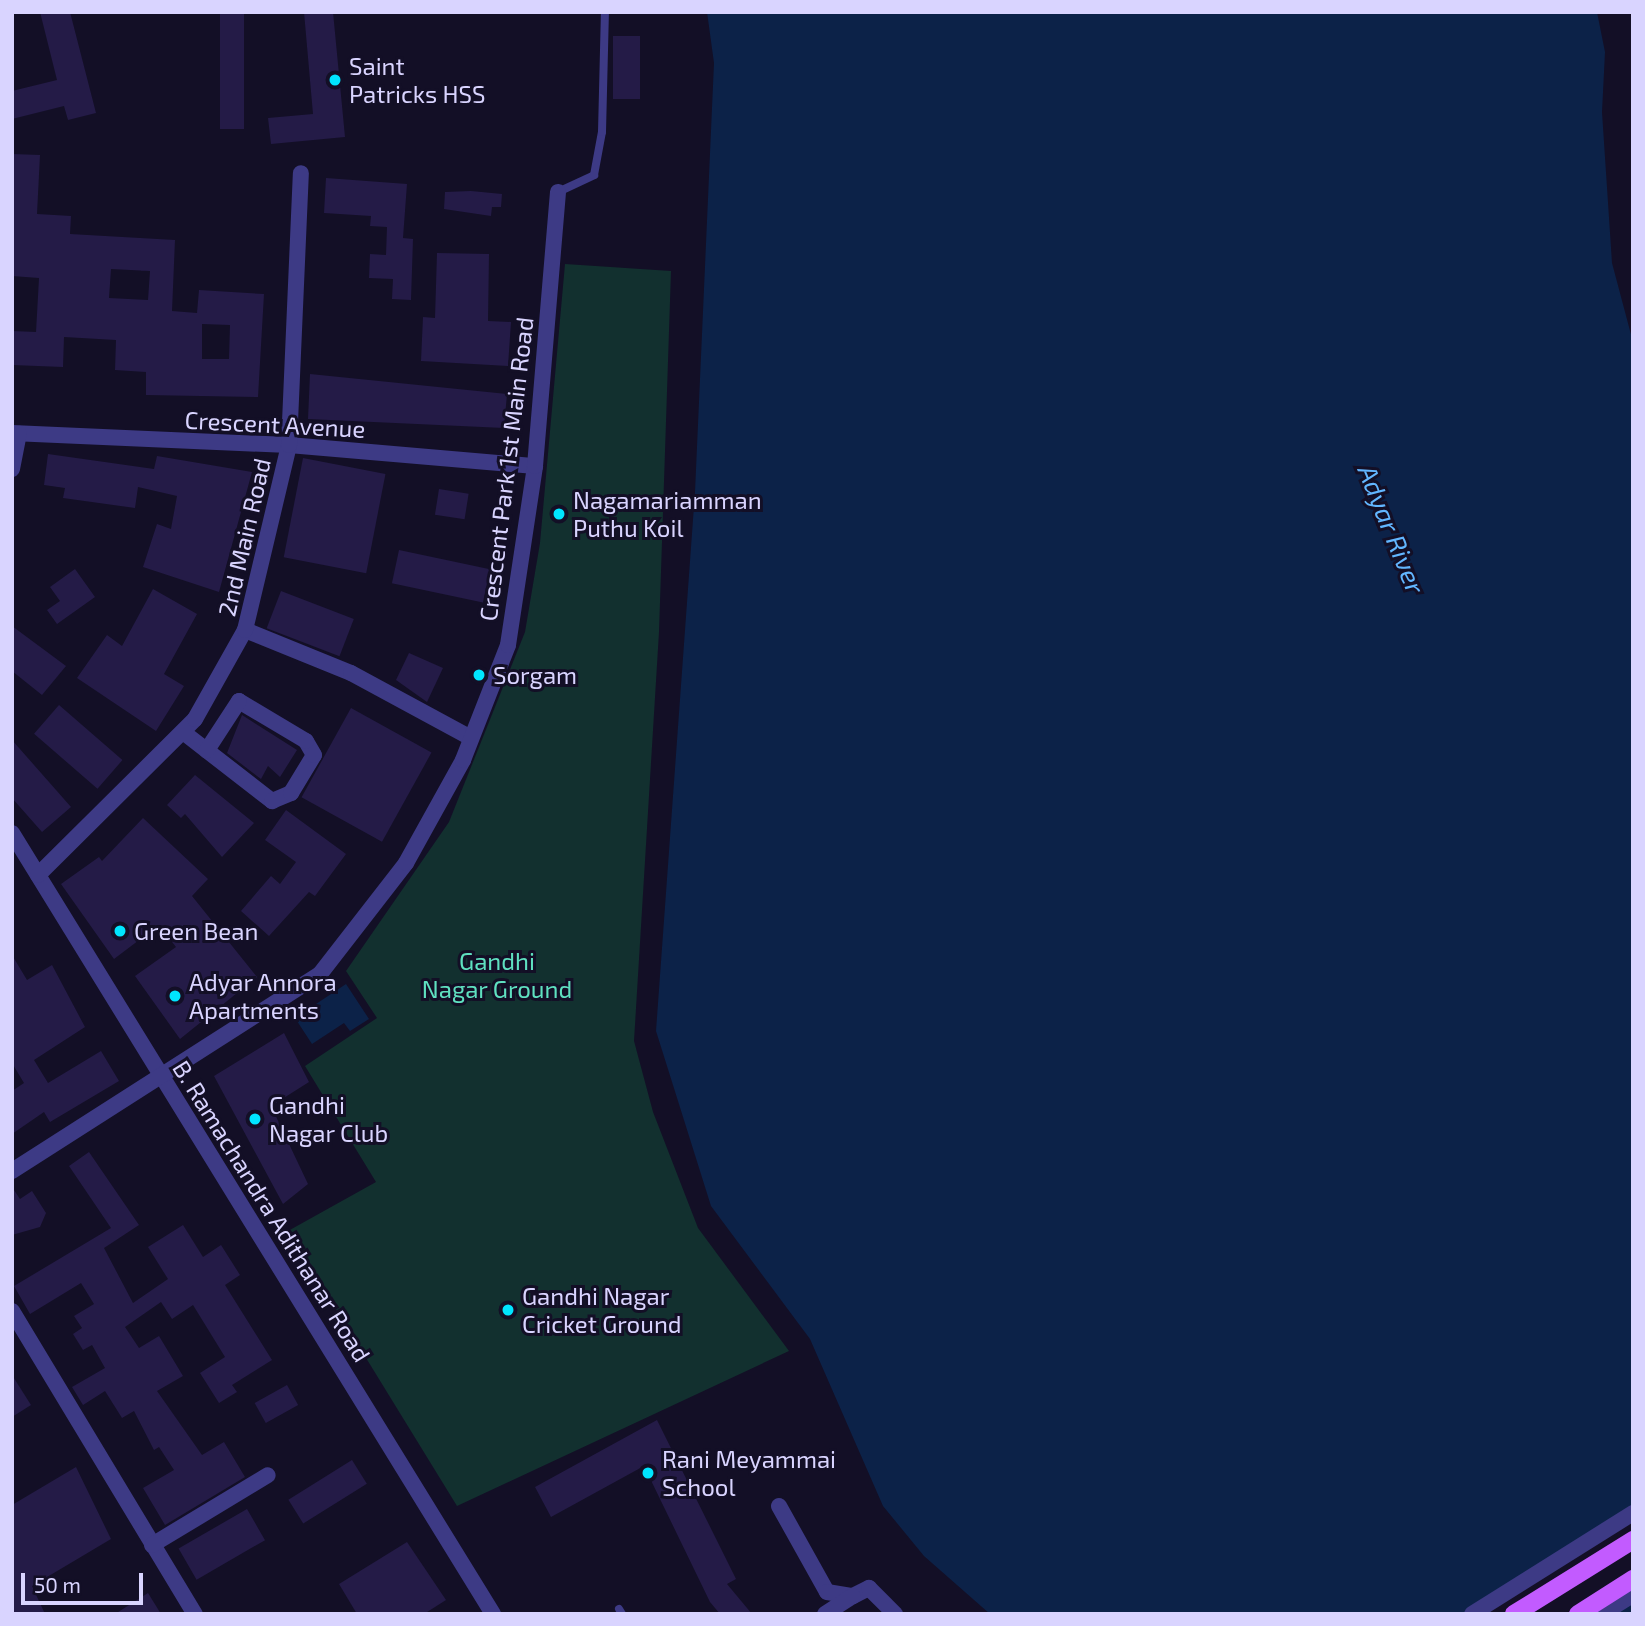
<!DOCTYPE html>
<html>
<head>
<meta charset="utf-8">
<style>
	body { margin:0 }
	#map { position:relative; width:1645px; height:1626px; overflow:hidden; background:#130f26; font-family:"Exo 2",sans-serif }
	div>[style] { position:absolute }
	[style*='--x'] { left:calc(var(--x)*1px); top:calc(var(--y)*1px); width:calc(var(--w)*1px); rotate:calc(var(--a)*1deg) }
	.green>* { inset:0; background:#12302f }
	.water>* { inset:0; background:#0c2248 }
	.pier>* { inset:0; background:#130f26 }
	.building>* { inset:0; background:#241b47; transform-origin:0 0 }
	.lane>* { height:8px; margin:-4px; padding:0 4px; transform-origin:4px; border-radius:4px; background:#3d3a85 }
	.street>* { height:16px; margin:-8px; padding:0 8px; transform-origin:8px; border-radius:8px; background:#3d3a85 }
	.primary>* { height:18px; margin:-9px; padding:0 9px; transform-origin:9px; border-radius:9px; background:#c25bff }
	.dots>* { width:19px; height:19px; translate:-50% -50%; box-sizing:border-box; border:4px solid #130f26; border-radius:50% }
	span { translate:-50% -50%; white-space:nowrap; text-align:center; line-height:1.15; -webkit-text-stroke:6px #130f26; paint-order:stroke }
	.poi-label { font-size:24px; color:#d9d4ff }
	.left { translate:0 -50%; text-align:left }
	.street-label { font-size:24px; color:#d9d4ff }
	.park-label { font-size:24px; color:#5fe0c0 }
	.water-label { font-size:26px; color:#62b6ff; font-style:italic }
	.frame { position:absolute; inset:0; border:14px solid #d9d4ff; pointer-events:none }
	.scale { position:absolute; left:21px; top:1573px; width:122px; height:32px; box-sizing:border-box; border:4px solid #d9d4ff; border-top:0; padding-left:9px; font-size:21px; line-height:24px; white-space:nowrap; color:#d9d4ff; -webkit-text-stroke:5px #130f26; paint-order:stroke }
</style>
</head>
<body>
<div id="map">
	<div class="green">
		<i style="clip-path:polygon(565px 264px,671px 271px,659px 632px,634px 1041px,653px 1112px,698px 1228px,789px 1351px,457px 1506px,288px 1231px,376px 1182px,305px 1066px,377px 1018px,346px 971px,449px 822px,525px 632px,540px 543px)"></i>
	</div>
	<div class="water">
		<i style="clip-path:polygon(707px 12px,1597px 12px,1605px 52px,1602px 112px,1612px 263px,1633px 342px,1633px 1614px,990px 1614px,924px 1556px,883px 1506px,810px 1339px,711px 1206px,656px 1031px,695px 492px,714px 63px)"></i>
		<i style="clip-path:polygon(346px 984px,369px 1019px,350px 1031px,344px 1023px,312px 1044px,295px 1018px)"></i>
	</div>
	<div class="pier">
		<i style="clip-path:polygon(1633px 1509px,1633px 1601px,1613px 1614px,1464px 1614px)"></i>
	</div>
	<div class="building">
		<i style="clip-path:polygon(40px 12px,70px 12px,96px 113px,68px 120px,64px 106px,12px 119px,12px 91px,57px 80px)"></i>
		<i style="left:220px;top:12px;width:24px;height:117px"></i>
		<i style="clip-path:polygon(304px 12px,333px 12px,345px 137px,271px 144px,268px 118px,313px 114px)"></i>
		<i style="left:613px;top:36px;width:27px;height:63px"></i>
		<i style="clip-path:polygon(evenodd,12px 154px,40px 155px,37px 214px,71px 216px,70px 234px,175px 240px,172px 311px,197px 313px,199px 290px,264px 294px,258px 397px,146px 395px,146px 372px,115px 370px,116px 340px,64px 337px,63px 367px,12px 365px,12px 331px,36px 332px,39px 278px,12px 276px,12px 154px,111px 269px,150px 271px,148px 300px,109px 298px,111px 269px,12px 154px,202px 324px,230px 325px,229px 359px,202px 359px,202px 324px)"></i>
		<i style="clip-path:polygon(326px 178px,407px 184px,403px 238px,413px 239px,411px 300px,392px 299px,393px 279px,369px 278px,370px 254px,386px 255px,387px 227px,370px 226px,371px 216px,324px 213px)"></i>
		<i style="clip-path:polygon(471px 191px,502px 194px,501px 207px,492px 207px,491px 216px,444px 209px,445px 192px)"></i>
		<i style="clip-path:polygon(437px 253px,489px 254px,488px 321px,511px 322px,508px 366px,421px 361px,423px 317px,435px 318px)"></i>
		<i style="clip-path:polygon(310px 374px,507px 394px,504px 428px,308px 419px)"></i>
		<i style="clip-path:polygon(48px 454px,154px 469px,157px 456px,252px 472px,219px 592px,143px 567px,157px 524px,171px 529px,177px 496px,138px 487px,135px 508px,63px 498px,65px 488px,44px 485px)"></i>
		<i style="left:303px;top:458px;width:84px;height:101px;rotate:11deg"></i>
		<i style="left:439px;top:489px;width:30px;height:26px;rotate:9deg"></i>
		<i style="left:399px;top:550px;width:93px;height:34px;rotate:12deg"></i>
		<i style="clip-path:polygon(75px 569px,95px 597px,57px 624px,47px 610px,60px 601px,50px 587px)"></i>
		<i style="clip-path:polygon(153px 589px,197px 614px,164px 674px,184px 686px,156px 731px,77px 678px,107px 635px,122px 646px)"></i>
		<i style="left:281px;top:591px;width:78px;height:40px;rotate:21deg"></i>
		<i style="clip-path:polygon(12px 626px,66px 666px,42px 695px,12px 671px)"></i>
		<i style="clip-path:polygon(409px 653px,443px 668px,427px 702px,396px 680px)"></i>
		<i style="left:59px;top:705px;width:84px;height:38px;rotate:41deg"></i>
		<i style="left:351px;top:708px;width:92px;height:102px;rotate:29deg"></i>
		<i style="clip-path:polygon(242px 715px,297px 750px,280px 777px,268px 766px,261px 779px,227px 753px)"></i>
		<i style="clip-path:polygon(12px 740px,71px 807px,42px 832px,12px 798px)"></i>
		<i style="clip-path:polygon(195px 775px,254px 823px,222px 857px,185px 814px,181px 818px,167px 805px)"></i>
		<i style="clip-path:polygon(286px 810px,346px 854px,315px 896px,309px 892px,269px 936px,241px 911px,271px 876px,280px 884px,296px 862px,265px 840px)"></i>
		<i style="clip-path:polygon(143px 818px,208px 879px,192px 896px,257px 977px,180px 1039px,135px 976px,176px 947px,159px 925px,114px 959px,61px 884px,99px 857px,102px 861px)"></i>
		<i style="clip-path:polygon(12px 955px,27px 980px,52px 965px,85px 1027px,34px 1060px,48px 1083px,101px 1051px,119px 1081px,50px 1122px,44px 1112px,12px 1134px,12px 1091px,24px 1083px,12px 1063px)"></i>
		<i style="clip-path:polygon(284px 1033px,309px 1082px,271px 1106px,308px 1184px,283px 1204px,214px 1076px)"></i>
		<i style="clip-path:polygon(89px 1152px,139px 1225px,104px 1248px,133px 1303px,168px 1279px,148px 1247px,183px 1225px,203px 1257px,221px 1245px,240px 1275px,225px 1285px,272px 1360px,232px 1385px,237px 1392px,219px 1403px,200px 1373px,225px 1357px,193px 1305px,172px 1319px,161px 1302px,125px 1327px,139px 1348px,159px 1336px,183px 1376px,157px 1391px,202px 1455px,224px 1442px,245px 1477px,165px 1525px,143px 1488px,174px 1470px,159px 1447px,154px 1450px,134px 1411px,122px 1418px,105px 1391px,83px 1405px,72px 1387px,105px 1368px,92px 1345px,83px 1350px,73px 1334px,82px 1328px,74px 1316px,94px 1304px,81px 1283px,30px 1314px,14px 1286px,111px 1228px,69px 1166px)"></i>
		<i style="clip-path:polygon(12px 1187px,20px 1199px,32px 1191px,46px 1213px,40px 1227px,12px 1235px)"></i>
		<i style="clip-path:polygon(12px 1375px,31px 1405px,12px 1417px)"></i>
		<i style="left:287px;top:1385px;width:23px;height:37px;rotate:61deg"></i>
		<i style="clip-path:polygon(657px 1420px,736px 1579px,727px 1584px,752px 1614px,720px 1614px,710px 1602px,644px 1466px,551px 1517px,535px 1487px)"></i>
		<i style="left:352px;top:1460px;width:28px;height:75px;rotate:58deg"></i>
		<i style="clip-path:polygon(76px 1467px,111px 1539px,32px 1586px,45px 1614px,12px 1614px,12px 1505px)"></i>
		<i style="left:247px;top:1509px;width:36px;height:79px;rotate:60deg"></i>
		<i style="clip-path:polygon(407px 1542px,446px 1600px,424px 1614px,357px 1614px,339px 1584px)"></i>
		<i style="clip-path:polygon(148px 1593px,161px 1614px,115px 1614px)"></i>
	</div>
	<div class="lane">
		<i style="--x:558;--y:192;--w:40;--a:-25"></i>
		<i style="--x:594;--y:175;--w:44;--a:-79.5"></i>
		<i style="--x:602;--y:132;--w:120;--a:-88.6"></i>
		<i style="--x:619;--y:1609;--w:6;--a:59"></i>
	</div>
	<div class="street">
		<i style="--x:12;--y:433;--w:277;--a:2.5"></i>
		<i style="--x:289;--y:445;--w:247;--a:4.9"></i>
		<i style="--x:12;--y:469;--w:36;--a:-79"></i>
		<i style="--x:245;--y:630;--w:114;--a:22.1"></i>
		<i style="--x:351;--y:673;--w:136;--a:28.4"></i>
		<i style="--x:183;--y:732;--w:113;--a:37.8"></i>
		<i style="--x:272;--y:801;--w:21;--a:-23"></i>
		<i style="--x:291;--y:793;--w:44;--a:-58.8"></i>
		<i style="--x:314;--y:755;--w:16;--a:-120"></i>
		<i style="--x:306;--y:741;--w:78;--a:-149.2"></i>
		<i style="--x:239;--y:701;--w:59;--a:123.1"></i>
		<i style="--x:12;--y:833;--w:917;--a:58.37"></i>
		<i style="--x:38;--y:875;--w:221;--a:-44.8"></i>
		<i style="--x:195;--y:719;--w:102;--a:-60.7"></i>
		<i style="--x:245;--y:630;--w:190;--a:-76.6"></i>
		<i style="--x:289;--y:445;--w:272;--a:-87.5"></i>
		<i style="--x:12;--y:1171;--w:366;--a:-32.6"></i>
		<i style="--x:320;--y:974;--w:140;--a:-52.2"></i>
		<i style="--x:406;--y:863;--w:118;--a:-61"></i>
		<i style="--x:463;--y:760;--w:123;--a:-68.6"></i>
		<i style="--x:508;--y:645;--w:181;--a:-81.4"></i>
		<i style="--x:535;--y:466;--w:275;--a:-85.2"></i>
		<i style="--x:12;--y:1311;--w:354;--a:58.9"></i>
		<i style="--x:779;--y:1506;--w:98;--a:60.8"></i>
		<i style="--x:827;--y:1592;--w:26;--a:9"></i>
		<i style="--x:853;--y:1596;--w:18;--a:-27"></i>
		<i style="--x:869;--y:1588;--w:37;--a:45"></i>
		<i style="--x:152;--y:1545;--w:135;--a:-31.1"></i>
		<i style="--x:825;--y:1614;--w:33;--a:-33"></i>
		<i style="--x:1472;--y:1614;--w:190;--a:-32.1"></i>
		<i style="--x:1602;--y:1614;--w:36;--a:-32"></i>
	</div>
	<div class="primary">
		<i style="--x:1514;--y:1614;--w:140;--a:-31.9"></i>
		<i style="--x:1578;--y:1614;--w:65;--a:-32.5"></i>
	</div>
	<div class="dots">
		<i style="left:335px;top:80px;background:#00e5ff"></i>
		<i style="left:559px;top:514px;background:#00e5ff"></i>
		<i style="left:479px;top:675px;background:#00e5ff"></i>
		<i style="left:120px;top:931px;background:#00e5ff"></i>
		<i style="left:175px;top:996px;background:#00e5ff"></i>
		<i style="left:255px;top:1119px;background:#00e5ff"></i>
		<i style="left:508px;top:1310px;background:#00e5ff"></i>
		<i style="left:648px;top:1473px;background:#00e5ff"></i>
	</div>
	<div class="poi-label">
		<span class="left" style="left:349px;top:80px">Saint<br>Patricks HSS</span>
		<span class="left" style="left:573px;top:514px">Nagamariamman<br>Puthu Koil</span>
		<span class="left" style="left:493px;top:675px">Sorgam</span>
		<span class="left" style="left:134px;top:931px">Green Bean</span>
		<span class="left" style="left:189px;top:996px">Adyar Annora<br>Apartments</span>
		<span class="left" style="left:269px;top:1119px">Gandhi<br>Nagar Club</span>
		<span class="left" style="left:522px;top:1310px">Gandhi Nagar<br>Cricket Ground</span>
		<span class="left" style="left:662px;top:1473px">Rani Meyammai<br>School</span>
	</div>
	<div class="street-label">
		<span style="left:275px;top:424px;rotate:3deg">Crescent Avenue</span>
		<span style="left:506px;top:469px;rotate:-83deg">Crescent Park 1st Main Road</span>
		<span style="left:244px;top:537px;rotate:-77deg">2nd Main Road</span>
		<span style="left:272px;top:1211px;rotate:58deg">B. Ramachandra Adithanar Road</span>
	</div>
	<div class="park-label">
		<span style="left:497px;top:975px">Gandhi<br>Nagar Ground</span>
	</div>
	<div class="water-label">
		<span style="left:1392px;top:529px;rotate:68deg">Adyar River</span>
	</div>
	<div class="frame"></div>
	<div class="scale">50 m</div>
</div>
</body>
</html>
